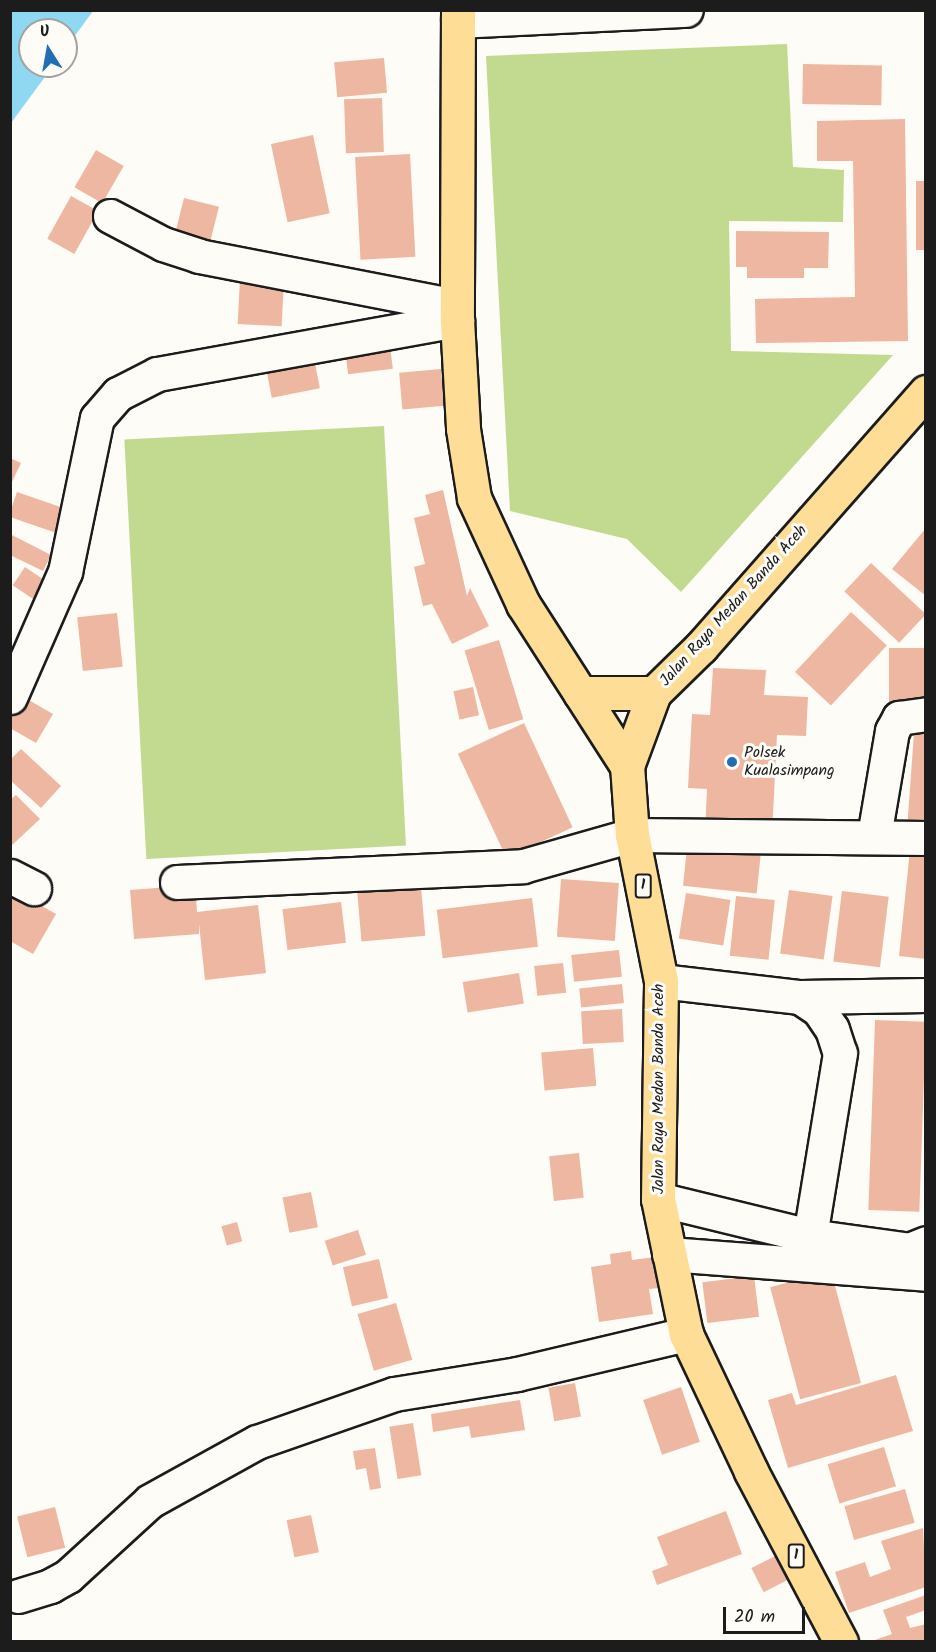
<!DOCTYPE html>
<html>
<head>
<meta charset="utf-8">
<style>
	body { margin:0 }
	#map { position:relative; width:936px; height:1652px; overflow:hidden; background:#fdfcf7; font-family:Kalam,sans-serif }
	div>[style] { position:absolute }
	[style*='--x'] { left:calc(var(--x)*1px); top:calc(var(--y)*1px); width:calc(var(--w)*1px); rotate:calc(var(--a)*1deg) }
	.green>* { inset:0; background:#c2da90; transform-origin:0 0 }
	.water>* { inset:0; background:#90d8f1 }
	.building>* { inset:0; background:#eeb7a2; transform-origin:0 0 }
	.roads { filter:drop-shadow(2px 0 #1c1c1c) drop-shadow(-2px 0 #1c1c1c) drop-shadow(0 2px #1c1c1c) drop-shadow(0 -2px #1c1c1c) }
	.minor>* { height:33px; margin:-16.5px; padding:0 16.5px; transform-origin:16.5px; border-radius:16.5px; background:#fdfcf7 }
	.highway>* { height:33px; margin:-16.5px; padding:0 16.5px; transform-origin:16.5px; border-radius:16.5px; background:#fedd96 }
	.dots>* { width:16px; height:16px; translate:-50% -50%; box-sizing:border-box; border:3px solid #fdfcf7; border-radius:50% }
	span { translate:-50% -50%; white-space:nowrap; text-align:center; line-height:1.15; -webkit-text-stroke:6px #fdfcf7; paint-order:stroke }
	.shield-label span { padding:2px 4px; background:#fdfcf7; border:2px solid; border-radius:4px; -webkit-text-stroke-width:0 }
	.shield-label { font-size:15px; color:#1c1c1c; font-weight:700 }
	.street-label { font-size:16px; color:#1c1c1c }
	.poi-label { font-size:16px; color:#1c1c1c }
	.left { translate:0 -50%; text-align:left }
	.frame { position:absolute; inset:0; border:12px solid #1c1c1c; pointer-events:none }
	.north { position:absolute; left:18px; top:18px; width:60px; height:60px; box-sizing:border-box; background:#fdfcf7; border:2px solid #a3a29f; border-radius:50%; rotate:349deg; font-size:16px; font-weight:700; line-height:24px; text-align:center; color:#1c1c1c }
	.north::after { content:''; display:block; margin:auto; width:21px; height:27px; background:#1f6fb2; clip-path:polygon(50% 0,100% 100%,50% 72%,0 100%) }
	.scale { position:absolute; left:723px; top:1607px; width:82px; height:27px; box-sizing:border-box; border:3px solid #1c1c1c; border-top:0; padding-left:8px; font-size:18px; line-height:21px; white-space:nowrap; color:#1c1c1c; -webkit-text-stroke:4px #fdfcf7; paint-order:stroke }
</style>
</head>
<body>
<div id="map">
	<div class="green">
		<i style="clip-path:polygon(787px 44px,793px 167px,844px 170px,843px 222px,729px 221px,731px 351px,893px 355px,681px 592px,627px 539px,510px 511px,486px 56px)"></i>
		<i style="left:384px;top:426px;width:420px;height:260px;rotate:87deg"></i>
	</div>
	<div class="water">
		<i style="clip-path:polygon(11px 10px,93px 11px,66px 48px,66px 30px,30px 30px,30px 66px,53px 66px,11px 123px)"></i>
	</div>
	<div class="building">
		<i style="left:384px;top:58px;width:35px;height:50px;rotate:85deg"></i>
		<i style="left:803px;top:64px;width:79px;height:40px;rotate:1deg"></i>
		<i style="left:382px;top:98px;width:54px;height:38px;rotate:88deg"></i>
		<i style="clip-path:polygon(905px 119px,908px 341px,756px 343px,755px 299px,855px 297px,853px 161px,817px 161px,817px 121px)"></i>
		<i style="left:313px;top:135px;width:80px;height:43px;rotate:78deg"></i>
		<i style="left:96px;top:150px;width:32px;height:43px;rotate:30deg"></i>
		<i style="left:410px;top:154px;width:103px;height:55px;rotate:87deg"></i>
		<i style="left:926px;top:181px;width:69px;height:10px;rotate:90deg"></i>
		<i style="left:71px;top:196px;width:31px;height:49px;rotate:29deg"></i>
		<i style="left:184px;top:198px;width:36px;height:36px;rotate:14deg"></i>
		<i style="clip-path:polygon(736px 231px,829px 232px,828px 268px,804px 268px,804px 278px,747px 278px,747px 267px,736px 267px)"></i>
		<i style="left:240px;top:279px;width:44px;height:45px;rotate:3deg"></i>
		<i style="left:390px;top:346px;width:23px;height:45px;rotate:83deg"></i>
		<i style="left:313px;top:353px;width:36px;height:49px;rotate:79deg"></i>
		<i style="left:441px;top:369px;width:37px;height:42px;rotate:85deg"></i>
		<i style="clip-path:polygon(10px 458px,21px 463px,10px 486px)"></i>
		<i style="clip-path:polygon(443px 490px,467px 596px,470px 588px,489px 626px,452px 644px,432px 604px,423px 606px,414px 567px,425px 564px,414px 518px,430px 514px,425px 495px)"></i>
		<i style="left:17px;top:492px;width:49px;height:26px;rotate:19deg"></i>
		<i style="clip-path:polygon(926px 528px,926px 596px,892px 569px)"></i>
		<i style="clip-path:polygon(10px 534px,51px 555px,43px 571px,10px 555px)"></i>
		<i style="left:871px;top:563px;width:75px;height:39px;rotate:43deg"></i>
		<i style="left:25px;top:567px;width:30px;height:22px;rotate:34deg"></i>
		<i style="left:851px;top:612px;width:49px;height:82px;rotate:43deg"></i>
		<i style="left:117px;top:613px;width:54px;height:40px;rotate:84deg"></i>
		<i style="left:499px;top:640px;width:83px;height:36px;rotate:73deg"></i>
		<i style="left:889px;top:648px;width:37px;height:56px"></i>
		<i style="clip-path:polygon(713px 668px,766px 670px,764px 695px,808px 697px,806px 736px,777px 735px,772px 834px,705px 831px,707px 789px,688px 788px,692px 714px,710px 715px)"></i>
		<i style="left:473px;top:687px;width:29px;height:20px;rotate:78deg"></i>
		<i style="clip-path:polygon(20px 695px,53px 714px,36px 743px,10px 728px,10px 711px)"></i>
		<i style="left:524px;top:723px;width:115px;height:73px;rotate:65deg"></i>
		<i style="clip-path:polygon(914px 733px,926px 734px,926px 831px,907px 830px)"></i>
		<i style="clip-path:polygon(21px 749px,61px 786px,41px 808px,10px 780px,10px 760px)"></i>
		<i style="clip-path:polygon(16px 795px,40px 819px,10px 847px,10px 800px)"></i>
		<i style="left:687px;top:848px;width:74px;height:38px;rotate:6deg"></i>
		<i style="clip-path:polygon(910px 850px,926px 851px,926px 959px,899px 956px)"></i>
		<i style="left:561px;top:879px;width:58px;height:58px;rotate:4deg"></i>
		<i style="clip-path:polygon(195px 885px,197px 912px,258px 905px,266px 973px,205px 980px,199px 924px,199px 934px,134px 939px,130px 890px)"></i>
		<i style="left:421px;top:887px;width:49px;height:64px;rotate:85deg"></i>
		<i style="clip-path:polygon(10px 888px,56px 914px,33px 954px,10px 941px)"></i>
		<i style="left:789px;top:890px;width:44px;height:64px;rotate:8deg"></i>
		<i style="left:842px;top:891px;width:47px;height:71px;rotate:7deg"></i>
		<i style="left:686px;top:893px;width:45px;height:46px;rotate:9deg"></i>
		<i style="left:736px;top:896px;width:39px;height:60px;rotate:6deg"></i>
		<i style="left:532px;top:898px;width:49px;height:96px;rotate:83deg"></i>
		<i style="left:341px;top:902px;width:41px;height:59px;rotate:83deg"></i>
		<i style="left:619px;top:950px;width:27px;height:48px;rotate:84deg"></i>
		<i style="left:563px;top:963px;width:30px;height:29px;rotate:84deg"></i>
		<i style="left:519px;top:973px;width:31px;height:57px;rotate:81deg"></i>
		<i style="left:622px;top:984px;width:19px;height:43px;rotate:84deg"></i>
		<i style="left:622px;top:1009px;width:33px;height:41px;rotate:87deg"></i>
		<i style="left:875px;top:1020px;width:51px;height:190px;rotate:2deg"></i>
		<i style="left:593px;top:1048px;width:38px;height:52px;rotate:85deg"></i>
		<i style="left:579px;top:1153px;width:45px;height:30px;rotate:84deg"></i>
		<i style="left:311px;top:1192px;width:36px;height:29px;rotate:79deg"></i>
		<i style="left:237px;top:1222px;width:20px;height:16px;rotate:75deg"></i>
		<i style="left:358px;top:1230px;width:26px;height:35px;rotate:72deg"></i>
		<i style="clip-path:polygon(631px 1251px,632px 1260px,655px 1257px,660px 1288px,649px 1289px,653px 1314px,599px 1322px,591px 1267px,611px 1264px,610px 1254px)"></i>
		<i style="left:379px;top:1259px;width:40px;height:37px;rotate:77deg"></i>
		<i style="left:831px;top:1271px;width:116px;height:63px;rotate:75deg"></i>
		<i style="left:754px;top:1276px;width:41px;height:52px;rotate:83deg"></i>
		<i style="left:396px;top:1303px;width:59px;height:40px;rotate:74deg"></i>
		<i style="clip-path:polygon(896px 1375px,913px 1431px,788px 1468px,768px 1400px,792px 1393px,796px 1405px)"></i>
		<i style="left:575px;top:1383px;width:34px;height:27px;rotate:80deg"></i>
		<i style="left:681px;top:1387px;width:58px;height:40px;rotate:71deg"></i>
		<i style="clip-path:polygon(520px 1400px,525px 1430px,471px 1438px,469px 1426px,433px 1432px,431px 1414px)"></i>
		<i style="left:413px;top:1423px;width:53px;height:24px;rotate:81deg"></i>
		<i style="left:884px;top:1447px;width:41px;height:59px;rotate:73deg"></i>
		<i style="clip-path:polygon(375px 1448px,381px 1488px,370px 1490px,366px 1468px,356px 1470px,353px 1451px)"></i>
		<i style="left:905px;top:1489px;width:35px;height:63px;rotate:74deg"></i>
		<i style="left:55px;top:1507px;width:42px;height:39px;rotate:76deg"></i>
		<i style="clip-path:polygon(726px 1511px,742px 1554px,657px 1585px,652px 1571px,668px 1565px,657px 1537px)"></i>
		<i style="left:311px;top:1515px;width:38px;height:25px;rotate:78deg"></i>
		<i style="clip-path:polygon(923px 1528px,926px 1587px,849px 1613px,835px 1572px,865px 1562px,870px 1577px,891px 1569px,881px 1541px)"></i>
		<i style="left:779px;top:1554px;width:27px;height:31px;rotate:63deg"></i>
		<i style="clip-path:polygon(926px 1595px,926px 1610px,906px 1617px,910px 1628px,902px 1630px,926px 1624px,926px 1642px,869px 1642px,892px 1634px,883px 1610px)"></i>
	</div>
	<div class="roads">
		<div class="minor">
			<i style="--x:458;--y:21;--w:228;--a:-2.8"></i>
			<i style="--x:110;--y:216;--w:60;--a:27.8"></i>
			<i style="--x:163;--y:244;--w:38;--a:18"></i>
			<i style="--x:199;--y:256;--w:262;--a:11"></i>
			<i style="--x:10;--y:697;--w:137;--a:-66.3"></i>
			<i style="--x:65;--y:572;--w:157;--a:-78.3"></i>
			<i style="--x:97;--y:418;--w:32;--a:-49"></i>
			<i style="--x:118;--y:394;--w:44;--a:-27.1"></i>
			<i style="--x:157;--y:374;--w:305;--a:-10.2"></i>
			<i style="--x:874;--y:836;--w:107;--a:-80.3"></i>
			<i style="--x:892;--y:731;--w:15;--a:-62"></i>
			<i style="--x:899;--y:718;--w:27;--a:-8"></i>
			<i style="--x:10;--y:876;--w:27;--a:27"></i>
			<i style="--x:177;--y:882;--w:346;--a:-2.6"></i>
			<i style="--x:523;--y:866;--w:113;--a:-15.9"></i>
			<i style="--x:632;--y:835;--w:294;--a:0.6"></i>
			<i style="--x:661;--y:981;--w:140;--a:6.6"></i>
			<i style="--x:800;--y:997;--w:23;--a:34"></i>
			<i style="--x:819;--y:1010;--w:23;--a:56"></i>
			<i style="--x:832;--y:1029;--w:25;--a:72"></i>
			<i style="--x:840;--y:1053;--w:185;--a:99.3"></i>
			<i style="--x:800;--y:997;--w:126;--a:-0.9"></i>
			<i style="--x:658;--y:1199;--w:156;--a:13.7"></i>
			<i style="--x:810;--y:1236;--w:100;--a:8"></i>
			<i style="--x:909;--y:1250;--w:18;--a:-22"></i>
			<i style="--x:669;--y:1254;--w:258;--a:4.4"></i>
			<i style="--x:18;--y:1596;--w:34;--a:-17"></i>
			<i style="--x:50;--y:1586;--w:21;--a:-29"></i>
			<i style="--x:68;--y:1576;--w:111;--a:-42.4"></i>
			<i style="--x:150;--y:1501;--w:122;--a:-28.9"></i>
			<i style="--x:257;--y:1442;--w:145;--a:-19.3"></i>
			<i style="--x:394;--y:1394;--w:125;--a:-9.2"></i>
			<i style="--x:517;--y:1374;--w:174;--a:-13.3"></i>
		</div>
		<div class="highway">
			<i style="--x:458;--y:10;--w:310;--a:90.2"></i>
			<i style="--x:457;--y:320;--w:109;--a:86.8"></i>
			<i style="--x:463;--y:429;--w:70;--a:80.9"></i>
			<i style="--x:474;--y:498;--w:117;--a:65.2"></i>
			<i style="--x:523;--y:604;--w:193;--a:57.3"></i>
			<i style="--x:580;--y:693;--w:74;--a:0"></i>
			<i style="--x:841;--y:1642;--w:193;--a:-117.8"></i>
			<i style="--x:751;--y:1471;--w:152;--a:-115.4"></i>
			<i style="--x:686;--y:1334;--w:138;--a:-101.7"></i>
			<i style="--x:658;--y:1199;--w:218;--a:-89.2"></i>
			<i style="--x:661;--y:981;--w:149;--a:-101.2"></i>
			<i style="--x:632;--y:835;--w:69;--a:-94.1"></i>
			<i style="--x:627;--y:766;--w:78;--a:-69.7"></i>
			<i style="--x:654;--y:693;--w:66;--a:-44.4"></i>
			<i style="--x:701;--y:647;--w:340;--a:-48.6"></i>
		</div>
	</div>
	<div class="dots">
		<i style="left:732px;top:762px;background:#1f6fb2"></i>
	</div>
	<div class="shield-label">
		<span style="left:643px;top:886px">1</span>
		<span style="left:796px;top:1556px">1</span>
	</div>
	<div class="street-label">
		<span style="left:734px;top:606px;rotate:-48deg">Jalan Raya Medan Banda Aceh</span>
		<span style="left:659px;top:1089px;rotate:-90deg">Jalan Raya Medan Banda Aceh</span>
	</div>
	<div class="poi-label">
		<span class="left" style="left:744px;top:762px">Polsek<br>Kualasimpang</span>
	</div>
	<div class="frame"></div>
	<div class="north">U</div>
	<div class="scale">20 m</div>
</div>
</body>
</html>
